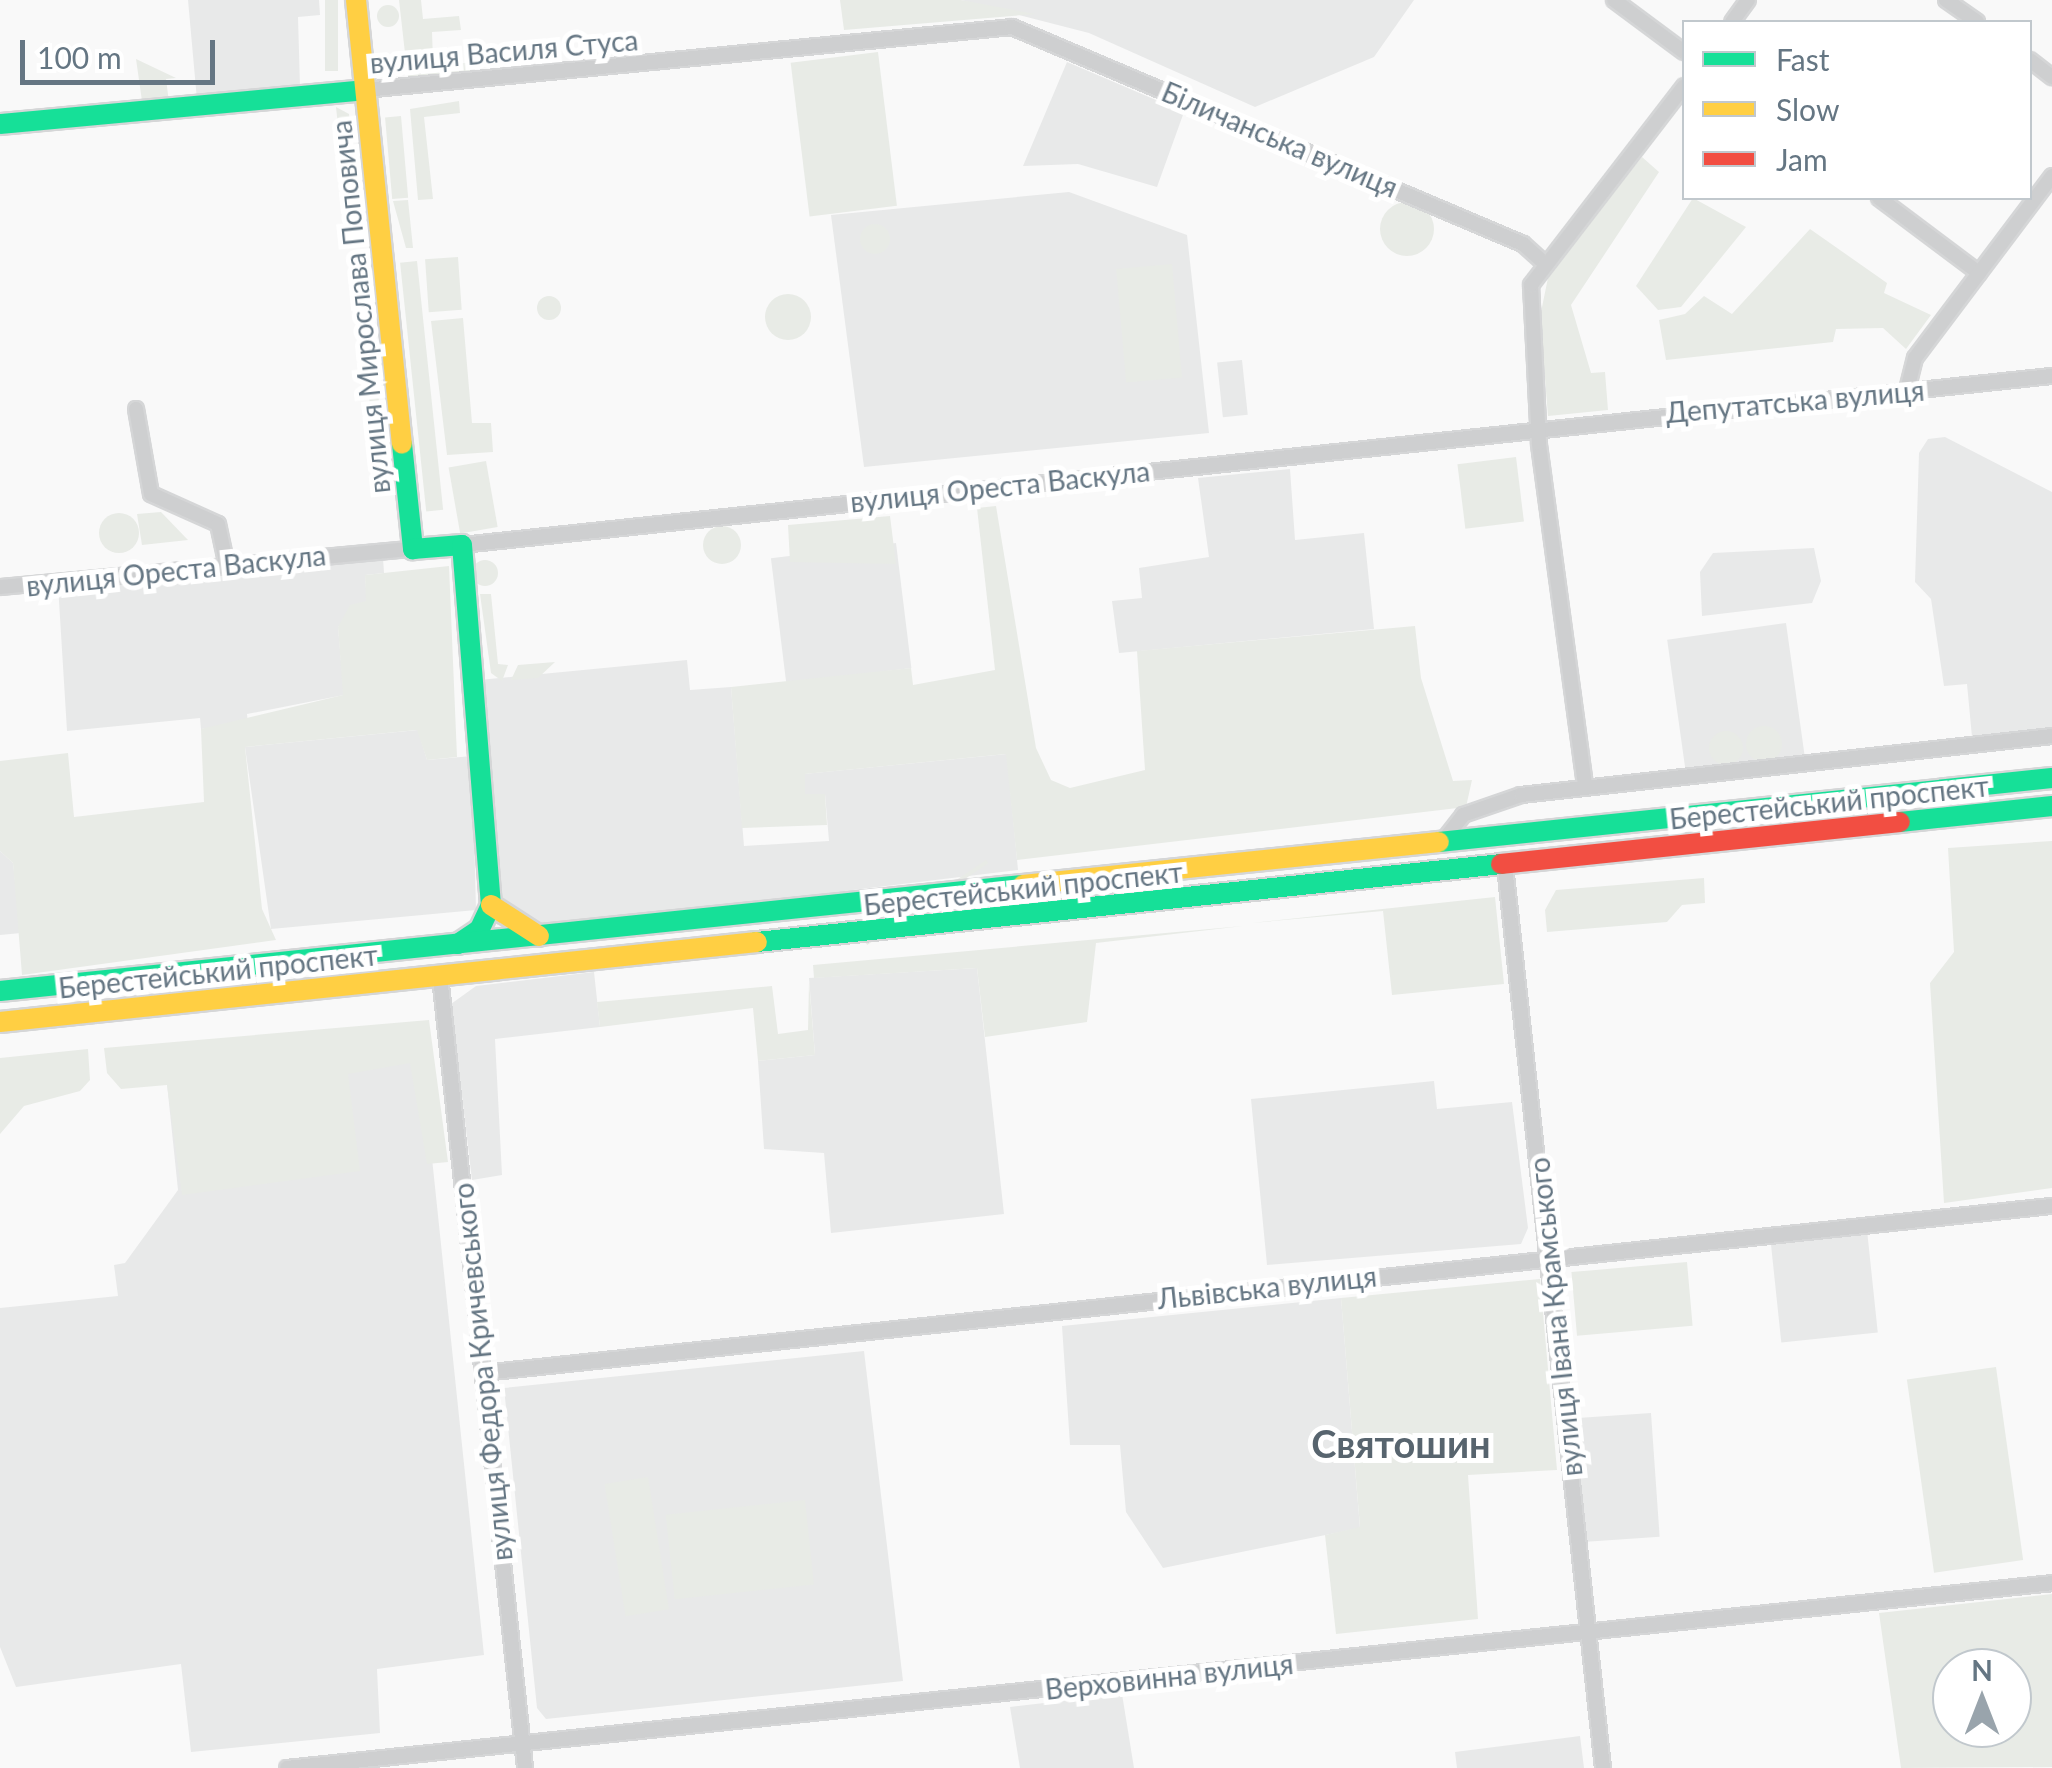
<!DOCTYPE html>
<html>
<head>
<meta charset="utf-8">
<style>
	body { margin:0 }
	#map { position:relative; width:2052px; height:1768px; overflow:hidden; background:#f9f9f9; font-family:Lato,sans-serif }
	div>[style] { position:absolute }
	[style*='--x'] { left:calc(var(--x)*1px); top:calc(var(--y)*1px); width:calc(var(--w)*1px); rotate:calc(var(--a)*1deg) }
	.built>* { inset:0; background:#e8e9e9; transform-origin:0 0 }
	.green>* { inset:0; background:#e8ebe6; transform-origin:0 0 }
	.round { border-radius:50% }
	.roads { filter:drop-shadow(2px 0 #d5d6d7) drop-shadow(-2px 0 #d5d6d7) drop-shadow(0 2px #d5d6d7) drop-shadow(0 -2px #d5d6d7) }
	.street>* { height:14px; margin:-7px; padding:0 7px; transform-origin:7px; border-radius:7px; background:#cecfd0 }
	.fast>* { height:20px; margin:-10px; padding:0 10px; transform-origin:10px; border-radius:10px; background:#16e098 }
	.slow>* { height:20px; margin:-10px; padding:0 10px; transform-origin:10px; border-radius:10px; background:#ffcf43 }
	.jam>* { height:20px; margin:-10px; padding:0 10px; transform-origin:10px; border-radius:10px; background:#f24e42 }
	span { translate:-50% -50%; white-space:nowrap; text-align:center; line-height:1.15; -webkit-text-stroke:10px #fff; paint-order:stroke }
	.street-label { font-size:28px; color:#657683 }
	.district-label { font-size:38px; color:#57646e; font-weight:700 }
	.legend { position:absolute; left:1682px; top:20px; width:350px; height:180px; box-sizing:border-box; background:#fff; border:2px solid #c1c8cd; margin:0; padding:12px 18px; list-style:none; font-size:30px; color:#657683 }
	.legend li { display:flex; align-items:center; gap:20px; height:50px }
	.legend b { width:50px; border:2px solid #c1c8cd }
	.north { position:absolute; left:1932px; top:1648px; width:100px; height:100px; box-sizing:border-box; background:#fff; border:2px solid #c1c8cd; border-radius:50%; rotate:0deg; font-size:28px; font-weight:700; line-height:40px; text-align:center; color:#657683 }
	.north::after { content:''; display:block; margin:auto; width:35px; height:45px; background:#99a4ac; clip-path:polygon(50% 0,100% 100%,50% 72%,0 100%) }
	.scale { position:absolute; left:20px; top:40px; width:195px; height:45px; box-sizing:border-box; border:5px solid #657683; border-top:0; padding-left:12px; font-size:30px; line-height:35px; white-space:nowrap; color:#657683; -webkit-text-stroke:8px #fff; paint-order:stroke }
</style>
</head>
<body>
<div id="map">
	<div class="built">
		<i style="clip-path:polygon(188px 0,319px 0,320px 15px,298px 17px,300px 86px,197px 100px)"></i>
		<i style="clip-path:polygon(961px 0,1414px 0,1374px 57px,1255px 107px,1089px 33px)"></i>
		<i style="clip-path:polygon(1067px 62px,1184px 112px,1157px 187px,1078px 164px,1023px 166px)"></i>
		<i style="clip-path:polygon(1069px 192px,1187px 235px,1209px 433px,864px 467px,831px 215px)"></i>
		<i style="left:1242px;top:360px;width:55px;height:25px;rotate:84deg"></i>
		<i style="clip-path:polygon(1945px 437px,2052px 492px,2052px 731px,1972px 737px,1967px 684px,1944px 686px,1931px 599px,1915px 582px,1919px 453px,1928px 439px)"></i>
		<i style="clip-path:polygon(1290px 469px,1295px 540px,1364px 533px,1374px 629px,1119px 653px,1112px 601px,1142px 598px,1139px 568px,1209px 557px,1198px 478px)"></i>
		<i style="left:896px;top:543px;width:126px;height:126px;rotate:83deg"></i>
		<i style="clip-path:polygon(1814px 548px,1821px 581px,1812px 603px,1702px 616px,1700px 572px,1713px 553px)"></i>
		<i style="clip-path:polygon(383px 558px,384px 573px,365px 575px,367px 602px,338px 627px,344px 695px,247px 714px,248px 725px,201px 729px,200px 718px,67px 731px,58px 585px)"></i>
		<i style="left:1786px;top:623px;width:136px;height:120px;rotate:82deg"></i>
		<i style="clip-path:polygon(687px 660px,690px 690px,731px 687px,744px 846px,829px 841px,825px 794px,805px 794px,804px 774px,1007px 754px,1018px 870px,538px 928px,498px 907px,479px 680px)"></i>
		<i style="clip-path:polygon(418px 730px,427px 760px,472px 756px,476px 910px,271px 929px,245px 747px)"></i>
		<i style="clip-path:polygon(0 851px,13px 863px,21px 933px,0 935px)"></i>
		<i style="clip-path:polygon(977px 968px,1004px 1214px,831px 1233px,824px 1153px,764px 1149px,758px 1061px,815px 1055px,809px 978px)"></i>
		<i style="clip-path:polygon(594px 972px,600px 1027px,495px 1039px,502px 1175px,472px 1180px,451px 1004px,476px 986px)"></i>
		<i style="clip-path:polygon(421px 1053px,484px 1655px,377px 1669px,380px 1733px,191px 1752px,181px 1664px,16px 1687px,0 1647px,0 1308px,118px 1296px,114px 1265px,125px 1263px,178px 1190px,167px 1084px)"></i>
		<i style="clip-path:polygon(1434px 1081px,1437px 1109px,1512px 1102px,1528px 1228px,1521px 1244px,1267px 1265px,1251px 1099px)"></i>
		<i style="left:1867px;top:1230px;width:103px;height:97px;rotate:84deg"></i>
		<i style="clip-path:polygon(1341px 1298px,1360px 1528px,1163px 1568px,1126px 1512px,1120px 1445px,1070px 1445px,1062px 1326px)"></i>
		<i style="clip-path:polygon(864px 1351px,903px 1681px,546px 1719px,537px 1708px,504px 1388px)"></i>
		<i style="left:1651px;top:1413px;width:124px;height:77px;rotate:86deg"></i>
		<i style="clip-path:polygon(1122px 1694px,1134px 1768px,1020px 1768px,1010px 1707px)"></i>
		<i style="clip-path:polygon(1580px 1736px,1584px 1768px,1457px 1768px,1455px 1752px)"></i>
	</div>
	<div class="green">
		<i style="left:325px;top:0;width:13px;height:71px"></i>
		<i style="clip-path:polygon(399px 0,421px 0,423px 19px,459px 16px,461px 30px,432px 32px,433px 60px,406px 62px)"></i>
		<i style="clip-path:polygon(840px 0,961px 0,1035px 14px,844px 30px)"></i>
		<i class="round" style="left:377px;top:5px;width:22px;height:22px"></i>
		<i style="left:878px;top:52px;width:155px;height:88px;rotate:83deg"></i>
		<i style="clip-path:polygon(136px 59px,176px 78px,166px 79px,169px 102px,142px 101px)"></i>
		<i style="left:474px;top:62px;width:10px;height:67px;rotate:84deg"></i>
		<i style="clip-path:polygon(459px 101px,460px 113px,424px 117px,433px 199px,418px 200px,410px 109px)"></i>
		<i style="clip-path:polygon(336px 107px,349px 114px,362px 246px,351px 247px)"></i>
		<i style="left:401px;top:116px;width:82px;height:16px;rotate:85deg"></i>
		<i style="clip-path:polygon(1642px 157px,1659px 172px,1571px 305px,1591px 373px,1605px 372px,1608px 410px,1548px 416px,1540px 317px,1550px 268px)"></i>
		<i style="clip-path:polygon(1693px 198px,1746px 227px,1681px 307px,1658px 310px,1636px 286px)"></i>
		<i style="clip-path:polygon(408px 200px,413px 248px,406px 248px,393px 201px)"></i>
		<i class="round" style="left:1380px;top:202px;width:54px;height:54px"></i>
		<i class="round" style="left:860px;top:224px;width:30px;height:30px"></i>
		<i style="clip-path:polygon(1810px 229px,1887px 283px,1884px 293px,1931px 315px,1906px 349px,1883px 328px,1836px 329px,1833px 342px,1666px 360px,1659px 320px,1685px 314px,1704px 296px,1732px 314px)"></i>
		<i style="left:458px;top:257px;width:53px;height:33px;rotate:86deg"></i>
		<i style="left:417px;top:261px;width:250px;height:17px;rotate:84deg"></i>
		<i style="left:1172px;top:264px;width:114px;height:56px;rotate:85deg"></i>
		<i style="clip-path:polygon(355px 274px,363px 276px,386px 457px,376px 458px)"></i>
		<i class="round" style="left:765px;top:294px;width:46px;height:46px"></i>
		<i class="round" style="left:537px;top:296px;width:24px;height:24px"></i>
		<i style="clip-path:polygon(463px 318px,472px 423px,491px 423px,493px 452px,447px 455px,431px 321px)"></i>
		<i style="left:1516px;top:457px;width:65px;height:59px;rotate:83deg"></i>
		<i style="left:486px;top:461px;width:67px;height:38px;rotate:80deg"></i>
		<i style="clip-path:polygon(996px 506px,1036px 748px,1051px 780px,1070px 788px,1145px 770px,1137px 651px,1415px 626px,1421px 678px,1453px 781px,1472px 780px,1466px 807px,1017px 860px,1006px 754px,805px 774px,805px 794px,825px 794px,827px 825px,742px 828px,731px 687px,911px 668px,913px 685px,995px 670px,977px 508px)"></i>
		<i style="clip-path:polygon(161px 512px,188px 540px,142px 545px,137px 514px)"></i>
		<i class="round" style="left:99px;top:513px;width:40px;height:40px"></i>
		<i style="clip-path:polygon(890px 516px,896px 564px,790px 562px,788px 525px)"></i>
		<i class="round" style="left:703px;top:526px;width:38px;height:38px"></i>
		<i class="round" style="left:472px;top:560px;width:26px;height:26px"></i>
		<i style="clip-path:polygon(449px 566px,457px 757px,427px 760px,417px 730px,245px 747px,262px 909px,276px 940px,22px 975px,13px 863px,0 851px,0 761px,68px 753px,74px 817px,204px 802px,201px 729px,343px 695px,338px 627px,350px 605px,366px 601px,365px 575px)"></i>
		<i style="clip-path:polygon(480px 594px,491px 594px,498px 664px,508px 665px,502px 681px,491px 673px)"></i>
		<i style="clip-path:polygon(555px 662px,538px 678px,511px 680px,518px 665px)"></i>
		<i class="round" style="left:1746px;top:726px;width:36px;height:36px"></i>
		<i class="round" style="left:1709px;top:731px;width:34px;height:34px"></i>
		<i style="clip-path:polygon(2052px 841px,2052px 1188px,1944px 1203px,1930px 983px,1954px 952px,1948px 848px)"></i>
		<i style="left:986px;top:860px;width:4px;height:146px;rotate:56deg"></i>
		<i style="clip-path:polygon(1704px 878px,1705px 903px,1682px 905px,1667px 922px,1547px 932px,1545px 910px,1556px 890px)"></i>
		<i style="clip-path:polygon(1495px 897px,1504px 984px,1392px 995px,1383px 911px,1252px 923px)"></i>
		<i style="clip-path:polygon(1243px 926px,1096px 943px,1087px 1022px,985px 1037px,977px 968px,814px 978px,813px 965px)"></i>
		<i style="clip-path:polygon(809px 982px,815px 1055px,758px 1061px,753px 1008px,600px 1027px,597px 1002px,772px 986px,778px 1034px,808px 1030px)"></i>
		<i style="clip-path:polygon(429px 1020px,448px 1162px,427px 1164px,410px 1063px,348px 1074px,360px 1171px,182px 1195px,167px 1085px,121px 1089px,107px 1073px,104px 1048px)"></i>
		<i style="clip-path:polygon(88px 1049px,90px 1080px,80px 1091px,24px 1106px,0 1134px,0 1058px)"></i>
		<i style="left:1687px;top:1262px;width:64px;height:116px;rotate:85deg"></i>
		<i style="clip-path:polygon(1540px 1279px,1557px 1470px,1468px 1475px,1478px 1619px,1336px 1634px,1325px 1535px,1360px 1527px,1341px 1298px)"></i>
		<i style="left:1996px;top:1367px;width:195px;height:90px;rotate:82deg"></i>
		<i style="left:648px;top:1477px;width:134px;height:44px;rotate:81deg"></i>
		<i style="left:805px;top:1500px;width:85px;height:140px;rotate:84deg"></i>
		<i style="clip-path:polygon(evenodd,2052px 1594px,2052px 1767px,1901px 1768px,1879px 1613px,2052px 1594px,1952px 1668px,2012px 1668px,2012px 1728px,1952px 1728px,1952px 1668px)"></i>
	</div>
	<div class="roads">
		<div class="street">
			<i style="--x:1614;--y:0;--w:87;--a:36.6"></i>
			<i style="--x:1946;--y:0;--w:38;--a:35"></i>
			<i style="--x:1732;--y:22;--w:27;--a:-54"></i>
			<i style="--x:2030;--y:60;--w:28;--a:38"></i>
			<i style="--x:364;--y:90;--w:651;--a:-5.55"></i>
			<i style="--x:1012;--y:27;--w:555;--a:23.01"></i>
			<i style="--x:1523;--y:244;--w:25;--a:42"></i>
			<i style="--x:1879;--y:198;--w:125;--a:36.9"></i>
			<i style="--x:1907;--y:390;--w:33;--a:-76"></i>
			<i style="--x:1915;--y:358;--w:228;--a:-53"></i>
			<i style="--x:136;--y:409;--w:86;--a:80"></i>
			<i style="--x:151;--y:494;--w:73;--a:24.1"></i>
			<i style="--x:218;--y:524;--w:39;--a:78"></i>
			<i style="--x:462;--y:545;--w:1599;--a:-6.07"></i>
			<i style="--x:0;--y:587;--w:415;--a:-5.3"></i>
			<i style="--x:1585;--y:785;--w:345;--a:-97.7"></i>
			<i style="--x:1539;--y:443;--w:158;--a:-92.9"></i>
			<i style="--x:1531;--y:285;--w:251;--a:-52.4"></i>
			<i style="--x:1443;--y:841;--w:33;--a:-52"></i>
			<i style="--x:1463;--y:815;--w:61;--a:-19"></i>
			<i style="--x:1521;--y:795;--w:534;--a:-6.34"></i>
			<i style="--x:1505;--y:866;--w:907;--a:83.8"></i>
			<i style="--x:440;--y:976;--w:797;--a:83.87"></i>
			<i style="--x:483;--y:1373;--w:1578;--a:-6.08"></i>
			<i style="--x:287;--y:1768;--w:1775;--a:-5.98"></i>
		</div>
		<div class="fast">
			<i style="--x:0;--y:124;--w:366;--a:-5.3"></i>
			<i style="--x:402;--y:444;--w:106;--a:84"></i>
			<i style="--x:413;--y:549;--w:49;--a:-4.7"></i>
			<i style="--x:462;--y:545;--w:361;--a:85.4"></i>
			<i style="--x:491;--y:905;--w:26;--a:115"></i>
			<i style="--x:480;--y:929;--w:27;--a:146"></i>
			<i style="--x:1900;--y:822;--w:153;--a:-6"></i>
			<i style="--x:1439;--y:842;--w:616;--a:-5.96"></i>
			<i style="--x:757;--y:942;--w:748;--a:-5.98"></i>
			<i style="--x:0;--y:991;--w:1028;--a:-5.92"></i>
		</div>
		<div class="slow">
			<i style="--x:356;--y:0;--w:446;--a:84.1"></i>
			<i style="--x:1023;--y:885;--w:418;--a:-5.9"></i>
			<i style="--x:491;--y:905;--w:57;--a:32.9"></i>
			<i style="--x:0;--y:1022;--w:761;--a:-6.03"></i>
		</div>
		<div class="jam">
			<i style="--x:1501;--y:864;--w:401;--a:-6"></i>
		</div>
	</div>
	<div class="street-label">
		<span style="left:504px;top:51px;rotate:-5deg">вулиця Василя Стуса</span>
		<span style="left:1280px;top:139px;rotate:23deg">Біличанська вулиця</span>
		<span style="left:360px;top:307px;rotate:-96deg">вулиця Мирослава Поповича</span>
		<span style="left:1795px;top:401px;rotate:-5deg">Депутатська вулиця</span>
		<span style="left:1000px;top:486px;rotate:-6deg">вулиця Ореста Васкула</span>
		<span style="left:176px;top:570px;rotate:-6deg">вулиця Ореста Васкула</span>
		<span style="left:1829px;top:802px;rotate:-6deg">Берестейський проспект</span>
		<span style="left:1023px;top:888px;rotate:-6deg">Берестейський проспект</span>
		<span style="left:218px;top:971px;rotate:-6deg">Берестейський проспект</span>
		<span style="left:1267px;top:1287px;rotate:-6deg">Львівська вулиця</span>
		<span style="left:1555px;top:1317px;rotate:-96deg">вулиця Івана Крамського</span>
		<span style="left:482px;top:1372px;rotate:-96deg">вулиця Федора Кричевського</span>
		<span style="left:1169px;top:1676px;rotate:-6deg">Верховинна вулиця</span>
	</div>
	<div class="district-label">
		<span style="left:1401px;top:1444px">Святошин</span>
	</div>
	<ul class="legend">
	<li><b style="height:12px;background:#16e098"></b>Fast</li>
	<li><b style="height:12px;background:#ffcf43"></b>Slow</li>
	<li><b style="height:12px;background:#f24e42"></b>Jam</li>
	</ul>
	<div class="north">N</div>
	<div class="scale">100 m</div>
</div>
</body>
</html>
